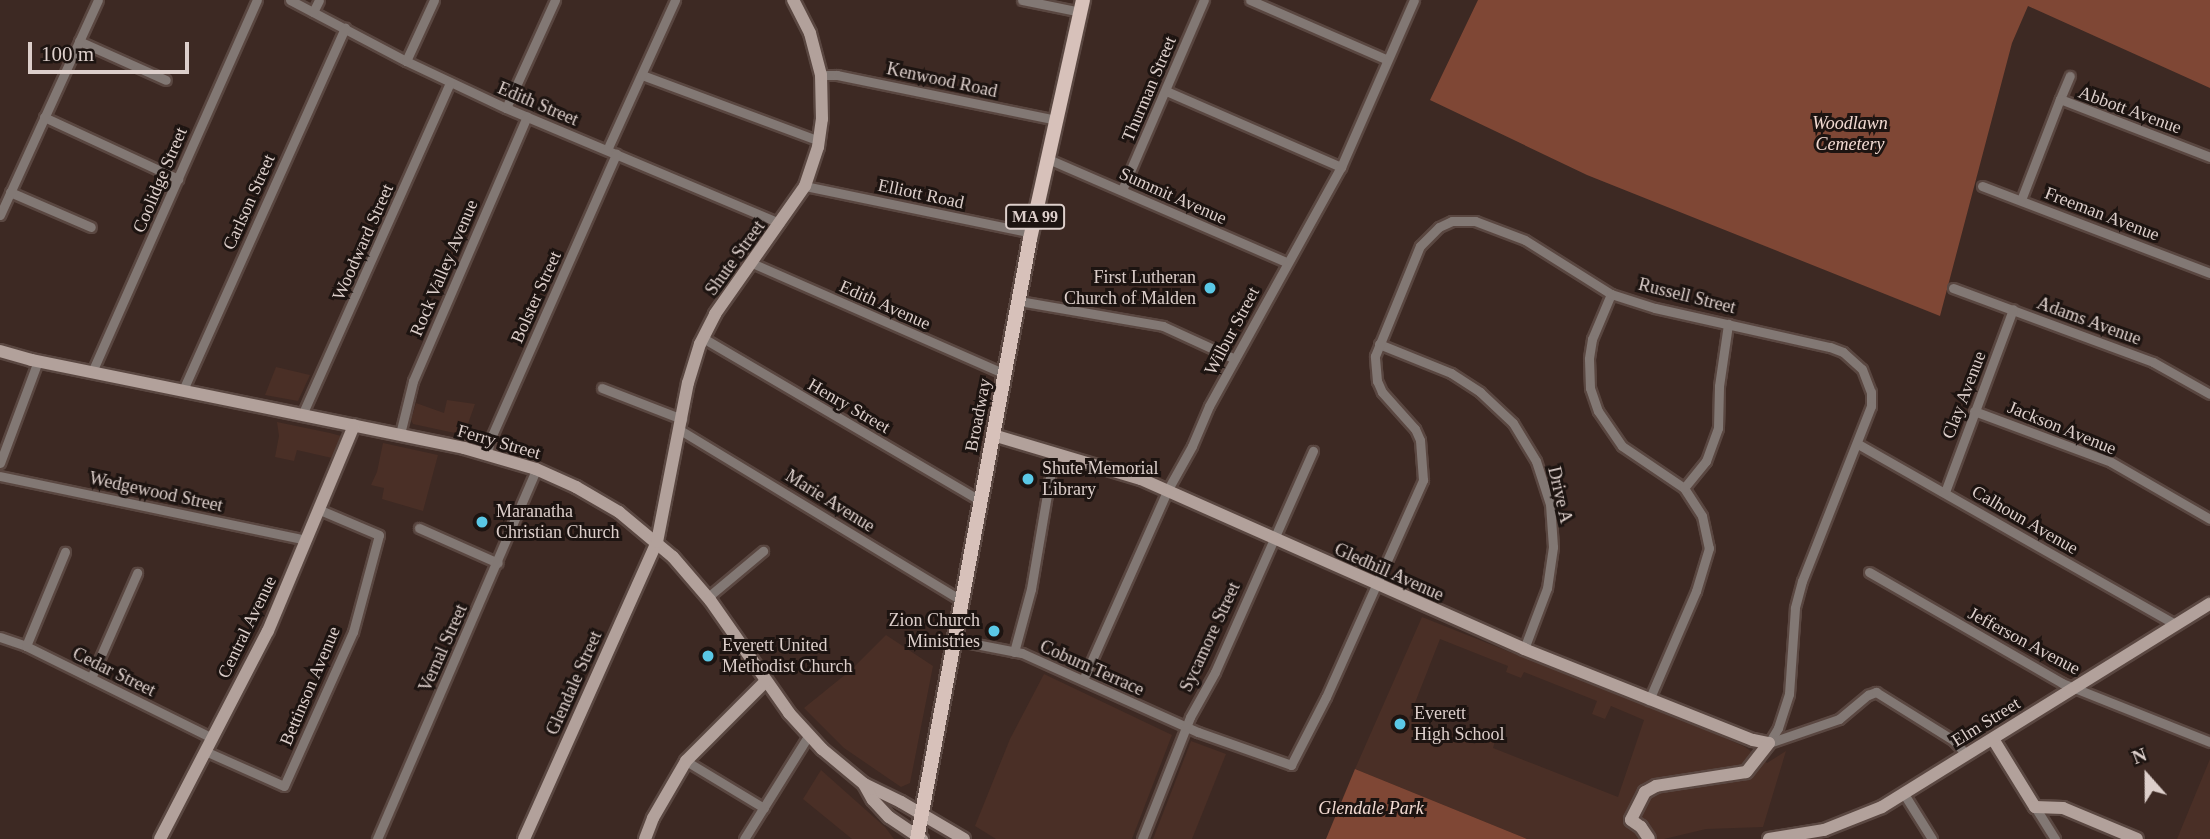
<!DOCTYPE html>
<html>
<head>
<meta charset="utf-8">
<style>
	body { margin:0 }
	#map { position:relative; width:2210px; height:839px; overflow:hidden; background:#3d2923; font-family:Georgia,serif }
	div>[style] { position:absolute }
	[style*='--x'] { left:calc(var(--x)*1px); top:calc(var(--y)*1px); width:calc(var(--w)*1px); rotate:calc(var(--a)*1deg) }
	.built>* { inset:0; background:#4a2f26 }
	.green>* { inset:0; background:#7f4735 }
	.roads { filter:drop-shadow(2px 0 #5a4741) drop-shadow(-2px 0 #5a4741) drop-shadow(0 2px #5a4741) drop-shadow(0 -2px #5a4741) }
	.street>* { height:9px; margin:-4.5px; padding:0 4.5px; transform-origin:4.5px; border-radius:4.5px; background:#827874 }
	.secondary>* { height:12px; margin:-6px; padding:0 6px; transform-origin:6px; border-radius:6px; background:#b2a19b }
	.primary>* { height:14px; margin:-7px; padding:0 7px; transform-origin:7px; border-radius:7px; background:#d7c1ba }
	.dots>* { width:19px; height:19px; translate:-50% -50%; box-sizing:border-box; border:4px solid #1d1411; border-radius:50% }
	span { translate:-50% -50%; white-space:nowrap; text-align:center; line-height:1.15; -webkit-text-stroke:6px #1d1411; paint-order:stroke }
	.shield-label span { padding:2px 5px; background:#1d1411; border:2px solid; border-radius:5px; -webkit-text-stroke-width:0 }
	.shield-label { font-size:16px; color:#ddcfcb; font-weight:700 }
	.street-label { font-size:18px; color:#ddcfcb }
	.park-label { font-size:18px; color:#f2dad2; font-style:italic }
	.poi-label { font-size:18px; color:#ddcfcb }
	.right { translate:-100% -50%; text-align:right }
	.left { translate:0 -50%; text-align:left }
	.north { position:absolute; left:2112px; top:741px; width:70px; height:70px; -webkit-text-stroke:5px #1d1411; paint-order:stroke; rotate:339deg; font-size:19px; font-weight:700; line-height:28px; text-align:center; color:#ddcfcb }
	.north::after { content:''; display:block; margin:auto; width:24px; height:32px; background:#ddcfcb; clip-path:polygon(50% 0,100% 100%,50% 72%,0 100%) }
	.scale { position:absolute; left:28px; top:42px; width:161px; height:32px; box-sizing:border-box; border:4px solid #ddcfcb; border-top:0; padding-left:9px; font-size:21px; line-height:24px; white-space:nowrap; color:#ddcfcb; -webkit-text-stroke:5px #1d1411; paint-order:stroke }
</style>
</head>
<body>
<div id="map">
	<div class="built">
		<i style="clip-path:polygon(276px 367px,310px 375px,298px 401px,265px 395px)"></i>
		<i style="clip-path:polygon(447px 400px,475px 404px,464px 435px,413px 424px,411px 420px,416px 403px,444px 413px)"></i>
		<i style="clip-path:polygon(277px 422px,330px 433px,341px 436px,332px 458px,297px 450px,294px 461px,275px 457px,279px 436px)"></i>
		<i style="clip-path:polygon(383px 443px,438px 455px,423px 511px,382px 499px,384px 488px,371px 485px,377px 472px)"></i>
		<i style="clip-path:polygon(evenodd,1422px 617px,1716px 734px,1745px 747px,1767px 763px,1786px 751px,1763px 827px,1706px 829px,1664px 839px,1527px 839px,1355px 769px,1422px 617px,1440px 639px,1508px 666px,1506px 672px,1521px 678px,1524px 672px,1597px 701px,1592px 714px,1605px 719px,1611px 706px,1644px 720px,1618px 797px,1493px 748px,1497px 734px,1482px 728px,1475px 744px,1409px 718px,1440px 639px)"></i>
		<i style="clip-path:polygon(886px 635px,933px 666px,910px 783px,901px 787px,844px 748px,804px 708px,851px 670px)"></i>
		<i style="clip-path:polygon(1044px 674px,1172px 735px,1132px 839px,996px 839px,975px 826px,1010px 739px)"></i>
		<i style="clip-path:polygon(1191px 741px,1226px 754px,1192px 839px,1153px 839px)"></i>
		<i style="clip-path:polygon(2210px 759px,2210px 839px,2177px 839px)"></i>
		<i style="clip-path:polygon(821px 770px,885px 827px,894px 839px,852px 839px,803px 799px)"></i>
	</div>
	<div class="green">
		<i style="clip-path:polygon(1478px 0,2210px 0,2210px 88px,2028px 6px,2012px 43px,1940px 316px,1587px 175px,1430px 100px)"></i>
		<i style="clip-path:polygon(1355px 769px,1527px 839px,1326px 839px)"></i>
	</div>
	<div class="roads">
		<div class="street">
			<i style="--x:290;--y:0;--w:131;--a:27.7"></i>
			<i style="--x:406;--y:61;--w:110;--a:25.2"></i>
			<i style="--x:506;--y:108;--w:297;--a:22.8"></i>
			<i style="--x:1022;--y:0;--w:60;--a:11.5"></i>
			<i style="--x:1250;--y:0;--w:148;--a:23.5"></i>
			<i style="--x:313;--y:12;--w:13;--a:-63"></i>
			<i style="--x:79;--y:41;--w:95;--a:24.1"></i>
			<i style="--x:406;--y:61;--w:67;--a:-65.3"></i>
			<i style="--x:642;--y:75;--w:189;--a:20.4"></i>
			<i style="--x:821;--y:75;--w:16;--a:0"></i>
			<i style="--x:837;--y:75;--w:224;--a:11.6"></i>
			<i style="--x:1166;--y:91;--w:191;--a:23.5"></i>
			<i style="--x:2060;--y:99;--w:25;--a:-67"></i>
			<i style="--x:506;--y:108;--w:119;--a:-65.6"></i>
			<i style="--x:44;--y:117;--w:148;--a:24.8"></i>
			<i style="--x:607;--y:150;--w:165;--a:-65.6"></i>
			<i style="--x:1048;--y:159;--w:259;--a:23.4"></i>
			<i style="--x:805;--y:186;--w:232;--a:11.7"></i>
			<i style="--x:1982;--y:186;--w:244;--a:20.9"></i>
			<i style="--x:1122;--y:190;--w:207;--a:-66.7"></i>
			<i style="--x:10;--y:192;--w:88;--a:23.4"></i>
			<i style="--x:2021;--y:200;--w:108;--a:-68.9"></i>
			<i style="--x:2060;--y:99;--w:161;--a:21.1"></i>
			<i style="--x:0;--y:215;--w:236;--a:-65.5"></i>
			<i style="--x:752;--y:263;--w:276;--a:23.7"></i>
			<i style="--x:1953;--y:288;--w:213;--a:20.3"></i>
			<i style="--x:2153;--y:362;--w:65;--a:29.3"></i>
			<i style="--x:1611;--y:294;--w:49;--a:112.9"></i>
			<i style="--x:1592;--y:339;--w:20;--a:99"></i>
			<i style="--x:1589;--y:359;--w:29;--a:88"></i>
			<i style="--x:1590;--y:388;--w:24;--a:71"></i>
			<i style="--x:1598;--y:411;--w:42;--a:55.6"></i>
			<i style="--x:1622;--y:446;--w:75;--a:34.1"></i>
			<i style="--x:1684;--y:488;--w:33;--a:57"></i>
			<i style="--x:1702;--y:516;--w:33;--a:78"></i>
			<i style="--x:1709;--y:548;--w:45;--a:106.8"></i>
			<i style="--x:1696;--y:591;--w:119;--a:113.3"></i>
			<i style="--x:1019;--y:301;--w:146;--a:9.8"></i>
			<i style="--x:1163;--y:326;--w:79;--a:24.6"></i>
			<i style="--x:703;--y:338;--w:322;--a:30.4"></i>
			<i style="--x:1379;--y:344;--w:78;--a:21.9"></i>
			<i style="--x:1451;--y:373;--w:35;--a:33"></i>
			<i style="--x:1480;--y:392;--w:45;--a:43.2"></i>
			<i style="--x:1513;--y:423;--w:44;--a:58.8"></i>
			<i style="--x:1536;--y:461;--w:45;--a:72"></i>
			<i style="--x:1550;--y:504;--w:43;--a:86"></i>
			<i style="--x:1553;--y:547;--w:41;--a:98.3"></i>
			<i style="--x:1547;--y:588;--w:65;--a:110.7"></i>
			<i style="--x:92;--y:372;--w:407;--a:-66.1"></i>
			<i style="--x:602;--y:388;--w:86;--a:21.2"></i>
			<i style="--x:183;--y:390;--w:397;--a:-65.9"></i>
			<i style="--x:1974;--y:411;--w:146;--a:20.4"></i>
			<i style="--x:2111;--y:462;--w:114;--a:29.9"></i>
			<i style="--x:302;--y:415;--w:364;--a:-66"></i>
			<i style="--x:680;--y:430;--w:330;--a:31.2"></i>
			<i style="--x:400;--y:434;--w:55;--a:-76.2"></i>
			<i style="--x:413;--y:381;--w:288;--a:-66.7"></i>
			<i style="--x:1858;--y:444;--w:366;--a:29.6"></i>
			<i style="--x:487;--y:454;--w:14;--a:-78"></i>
			<i style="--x:490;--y:440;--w:313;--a:-66.2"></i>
			<i style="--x:0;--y:463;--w:109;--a:-69.6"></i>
			<i style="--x:0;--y:476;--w:313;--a:11.8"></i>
			<i style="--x:1684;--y:488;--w:35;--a:-51"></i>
			<i style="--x:1706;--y:461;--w:35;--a:-70"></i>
			<i style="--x:1718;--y:428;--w:42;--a:-88.6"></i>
			<i style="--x:1719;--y:386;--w:63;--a:-81.7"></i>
			<i style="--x:1945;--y:492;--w:195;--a:-69.6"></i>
			<i style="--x:419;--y:528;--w:86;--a:23.9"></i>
			<i style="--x:1869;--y:572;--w:223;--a:29.9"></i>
			<i style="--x:2062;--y:683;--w:159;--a:21.7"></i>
			<i style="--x:708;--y:597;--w:72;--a:-39.9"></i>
			<i style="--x:0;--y:637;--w:28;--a:19"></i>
			<i style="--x:26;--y:646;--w:208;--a:26.3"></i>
			<i style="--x:955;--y:640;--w:68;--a:11"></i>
			<i style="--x:1022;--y:653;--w:193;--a:24.2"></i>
			<i style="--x:1198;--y:732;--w:99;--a:19.5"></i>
			<i style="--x:1291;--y:765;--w:76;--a:-62.8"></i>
			<i style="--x:1326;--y:697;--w:238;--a:-65.9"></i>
			<i style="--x:1423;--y:480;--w:40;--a:-94.3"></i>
			<i style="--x:1420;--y:440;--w:12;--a:-114"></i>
			<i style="--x:1415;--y:429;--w:50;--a:-131.7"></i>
			<i style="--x:1382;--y:392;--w:12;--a:-114"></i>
			<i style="--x:1377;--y:381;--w:25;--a:-95"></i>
			<i style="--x:1375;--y:356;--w:119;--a:-67.8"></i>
			<i style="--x:1420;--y:246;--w:27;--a:-45"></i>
			<i style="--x:1439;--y:227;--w:14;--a:-25"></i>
			<i style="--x:1452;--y:221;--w:23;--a:0"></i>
			<i style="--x:1475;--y:221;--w:53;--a:20.8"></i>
			<i style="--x:1525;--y:240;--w:102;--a:32.1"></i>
			<i style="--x:1611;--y:294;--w:46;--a:17.7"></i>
			<i style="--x:1655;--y:308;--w:179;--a:12.6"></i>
			<i style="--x:1830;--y:347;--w:14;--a:21"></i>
			<i style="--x:1843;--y:352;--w:25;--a:42"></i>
			<i style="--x:1862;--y:369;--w:25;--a:69"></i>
			<i style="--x:1871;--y:392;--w:14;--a:90"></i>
			<i style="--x:1871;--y:406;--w:188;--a:111.5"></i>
			<i style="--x:1802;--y:581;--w:28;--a:105"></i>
			<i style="--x:1795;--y:608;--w:86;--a:94"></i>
			<i style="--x:1789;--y:694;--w:36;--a:108"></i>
			<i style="--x:1778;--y:728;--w:17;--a:121"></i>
			<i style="--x:26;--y:646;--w:102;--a:-67.5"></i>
			<i style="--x:1014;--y:652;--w:65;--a:-74.9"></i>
			<i style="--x:1031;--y:589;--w:138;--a:-80.4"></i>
			<i style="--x:91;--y:678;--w:115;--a:-66.3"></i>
			<i style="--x:1083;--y:680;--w:207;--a:-66"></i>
			<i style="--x:1167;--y:491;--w:51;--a:-60.9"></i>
			<i style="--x:1192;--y:446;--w:43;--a:-67"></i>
			<i style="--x:1209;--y:406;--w:273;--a:-61.1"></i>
			<i style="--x:1341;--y:167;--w:182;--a:-66.4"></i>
			<i style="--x:1769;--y:743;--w:74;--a:-18.9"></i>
			<i style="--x:1839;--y:719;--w:38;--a:-40"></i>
			<i style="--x:1868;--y:695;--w:9;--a:-21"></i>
			<i style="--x:1876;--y:692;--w:91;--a:31.9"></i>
			<i style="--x:1953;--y:740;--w:19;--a:47"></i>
			<i style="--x:205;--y:751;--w:86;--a:23.9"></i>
			<i style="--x:284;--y:786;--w:169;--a:-65.9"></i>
			<i style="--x:353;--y:632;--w:100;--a:-75"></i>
			<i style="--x:379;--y:535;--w:64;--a:-157"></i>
			<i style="--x:686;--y:761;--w:91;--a:31.1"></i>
			<i style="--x:1904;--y:794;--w:53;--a:58.1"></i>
			<i style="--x:2035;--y:807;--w:38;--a:58"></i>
			<i style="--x:377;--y:839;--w:403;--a:-66.7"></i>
			<i style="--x:744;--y:839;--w:121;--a:-58.1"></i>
			<i style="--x:1142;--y:839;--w:131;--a:-68.5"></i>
			<i style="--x:1190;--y:717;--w:51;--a:-60.9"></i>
			<i style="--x:1215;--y:672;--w:242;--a:-66.1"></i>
		</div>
		<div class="secondary">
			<i style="--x:0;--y:351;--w:33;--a:16"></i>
			<i style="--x:32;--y:360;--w:441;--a:11.5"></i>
			<i style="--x:464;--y:448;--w:75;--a:16.3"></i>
			<i style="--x:536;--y:469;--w:44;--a:24.2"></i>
			<i style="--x:576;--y:487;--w:50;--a:30.2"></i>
			<i style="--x:619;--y:512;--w:70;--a:39.8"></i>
			<i style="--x:673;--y:557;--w:57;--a:49.3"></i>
			<i style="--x:710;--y:600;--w:138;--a:55"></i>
			<i style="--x:789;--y:713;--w:49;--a:47.5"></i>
			<i style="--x:822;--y:749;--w:55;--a:39.8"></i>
			<i style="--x:864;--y:784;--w:41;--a:25.9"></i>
			<i style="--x:901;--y:802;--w:73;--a:30.4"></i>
			<i style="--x:993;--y:435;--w:154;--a:16.6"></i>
			<i style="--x:1141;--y:479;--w:419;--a:23.9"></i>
			<i style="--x:1524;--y:649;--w:246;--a:21.7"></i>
			<i style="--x:1753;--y:740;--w:16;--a:11"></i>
			<i style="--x:1769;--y:743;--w:37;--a:128"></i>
			<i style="--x:1746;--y:772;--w:91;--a:171.2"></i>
			<i style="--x:1656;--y:786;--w:13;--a:151"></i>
			<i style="--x:1645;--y:792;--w:31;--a:117"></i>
			<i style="--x:1631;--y:820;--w:12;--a:35"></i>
			<i style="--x:1641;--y:827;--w:14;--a:56"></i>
			<i style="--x:1993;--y:739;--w:80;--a:58.3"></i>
			<i style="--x:2035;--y:807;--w:28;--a:2"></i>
			<i style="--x:2063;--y:808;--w:80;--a:22.7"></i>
			<i style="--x:864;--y:784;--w:18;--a:61"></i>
			<i style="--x:873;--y:800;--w:23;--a:47"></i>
			<i style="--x:889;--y:817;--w:40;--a:34"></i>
			<i style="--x:160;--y:839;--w:234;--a:-62.6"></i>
			<i style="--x:268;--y:631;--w:223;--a:-67.3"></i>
			<i style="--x:524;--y:839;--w:325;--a:-65.9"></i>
			<i style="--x:657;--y:542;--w:162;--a:-79"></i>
			<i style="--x:688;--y:383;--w:41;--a:-72.9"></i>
			<i style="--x:700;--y:344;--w:34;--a:-63"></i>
			<i style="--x:715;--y:314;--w:156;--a:-54.9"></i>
			<i style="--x:805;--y:186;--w:41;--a:-71.6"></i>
			<i style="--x:818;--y:147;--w:28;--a:-82"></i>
			<i style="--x:822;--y:119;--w:44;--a:-91.3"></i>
			<i style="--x:821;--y:75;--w:43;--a:-104.7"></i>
			<i style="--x:810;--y:33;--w:37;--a:-117"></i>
			<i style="--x:645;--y:839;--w:22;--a:-69"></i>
			<i style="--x:653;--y:818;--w:66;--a:-59.9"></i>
			<i style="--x:686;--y:761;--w:112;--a:-45"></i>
			<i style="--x:1769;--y:839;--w:56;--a:-9.3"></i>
			<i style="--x:1824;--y:830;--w:62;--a:-21.6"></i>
			<i style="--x:1882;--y:807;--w:386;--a:-31.8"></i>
		</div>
		<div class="primary">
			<i style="--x:917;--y:839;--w:611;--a:-79.33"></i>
			<i style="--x:1030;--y:239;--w:245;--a:-77.5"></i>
		</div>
	</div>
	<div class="dots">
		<i style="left:1210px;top:288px;background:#5ac8e6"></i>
		<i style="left:1028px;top:479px;background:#5ac8e6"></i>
		<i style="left:482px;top:522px;background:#5ac8e6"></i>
		<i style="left:994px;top:631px;background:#5ac8e6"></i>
		<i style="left:708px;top:656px;background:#5ac8e6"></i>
		<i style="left:1400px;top:724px;background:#5ac8e6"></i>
	</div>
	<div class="shield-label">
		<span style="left:1035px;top:217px">MA 99</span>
	</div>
	<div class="street-label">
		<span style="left:942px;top:80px;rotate:12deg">Kenwood Road</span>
		<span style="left:1149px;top:89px;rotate:-67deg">Thurman Street</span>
		<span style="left:538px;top:104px;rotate:23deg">Edith Street</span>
		<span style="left:2130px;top:110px;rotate:20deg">Abbott Avenue</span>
		<span style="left:160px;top:180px;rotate:-67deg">Coolidge Street</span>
		<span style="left:921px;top:194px;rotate:12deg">Elliott Road</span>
		<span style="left:1173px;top:196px;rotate:24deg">Summit Avenue</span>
		<span style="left:249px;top:202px;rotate:-66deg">Carlson Street</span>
		<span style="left:2102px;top:214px;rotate:21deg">Freeman Avenue</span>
		<span style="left:363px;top:242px;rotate:-66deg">Woodward Street</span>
		<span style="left:735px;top:258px;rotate:-54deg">Shute Street</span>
		<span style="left:444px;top:268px;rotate:-67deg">Rock Valley Avenue</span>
		<span style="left:1687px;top:296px;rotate:14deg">Russell Street</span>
		<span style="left:536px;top:297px;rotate:-66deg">Bolster Street</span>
		<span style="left:885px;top:305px;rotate:24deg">Edith Avenue</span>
		<span style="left:2089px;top:321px;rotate:20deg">Adams Avenue</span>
		<span style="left:1232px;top:331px;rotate:-62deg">Wilbur Street</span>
		<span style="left:1964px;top:395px;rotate:-69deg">Clay Avenue</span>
		<span style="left:849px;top:406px;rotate:30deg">Henry Street</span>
		<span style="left:978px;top:415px;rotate:-79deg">Broadway</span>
		<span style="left:2062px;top:428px;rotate:22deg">Jackson Avenue</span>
		<span style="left:499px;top:442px;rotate:16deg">Ferry Street</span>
		<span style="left:156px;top:492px;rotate:12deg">Wedgewood Street</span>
		<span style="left:1560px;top:495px;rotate:77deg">Drive A</span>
		<span style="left:830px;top:501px;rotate:32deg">Marie Avenue</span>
		<span style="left:2025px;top:520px;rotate:30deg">Calhoun Avenue</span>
		<span style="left:1389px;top:572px;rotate:24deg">Gledhill Avenue</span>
		<span style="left:247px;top:627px;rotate:-64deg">Central Avenue</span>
		<span style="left:1210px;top:637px;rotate:-65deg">Sycamore Street</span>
		<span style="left:2024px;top:641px;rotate:28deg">Jefferson Avenue</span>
		<span style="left:443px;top:648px;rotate:-66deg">Vernal Street</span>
		<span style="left:1092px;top:668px;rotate:24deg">Coburn Terrace</span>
		<span style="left:114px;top:672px;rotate:26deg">Cedar Street</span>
		<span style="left:574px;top:683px;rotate:-66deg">Glendale Street</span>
		<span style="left:310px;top:686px;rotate:-67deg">Bettinson Avenue</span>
		<span style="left:1986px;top:722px;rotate:-32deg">Elm Street</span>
	</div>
	<div class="park-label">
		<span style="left:1850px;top:134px">Woodlawn<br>Cemetery</span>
		<span style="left:1371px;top:808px">Glendale Park</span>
	</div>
	<div class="poi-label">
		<span class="right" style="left:1196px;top:288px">First Lutheran<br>Church of Malden</span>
		<span class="left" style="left:1042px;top:479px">Shute Memorial<br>Library</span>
		<span class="left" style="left:496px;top:522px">Maranatha<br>Christian Church</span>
		<span class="right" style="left:980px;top:631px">Zion Church<br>Ministries</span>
		<span class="left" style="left:722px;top:656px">Everett United<br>Methodist Church</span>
		<span class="left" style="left:1414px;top:724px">Everett<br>High School</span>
	</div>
	<div class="north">N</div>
	<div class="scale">100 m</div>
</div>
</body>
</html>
